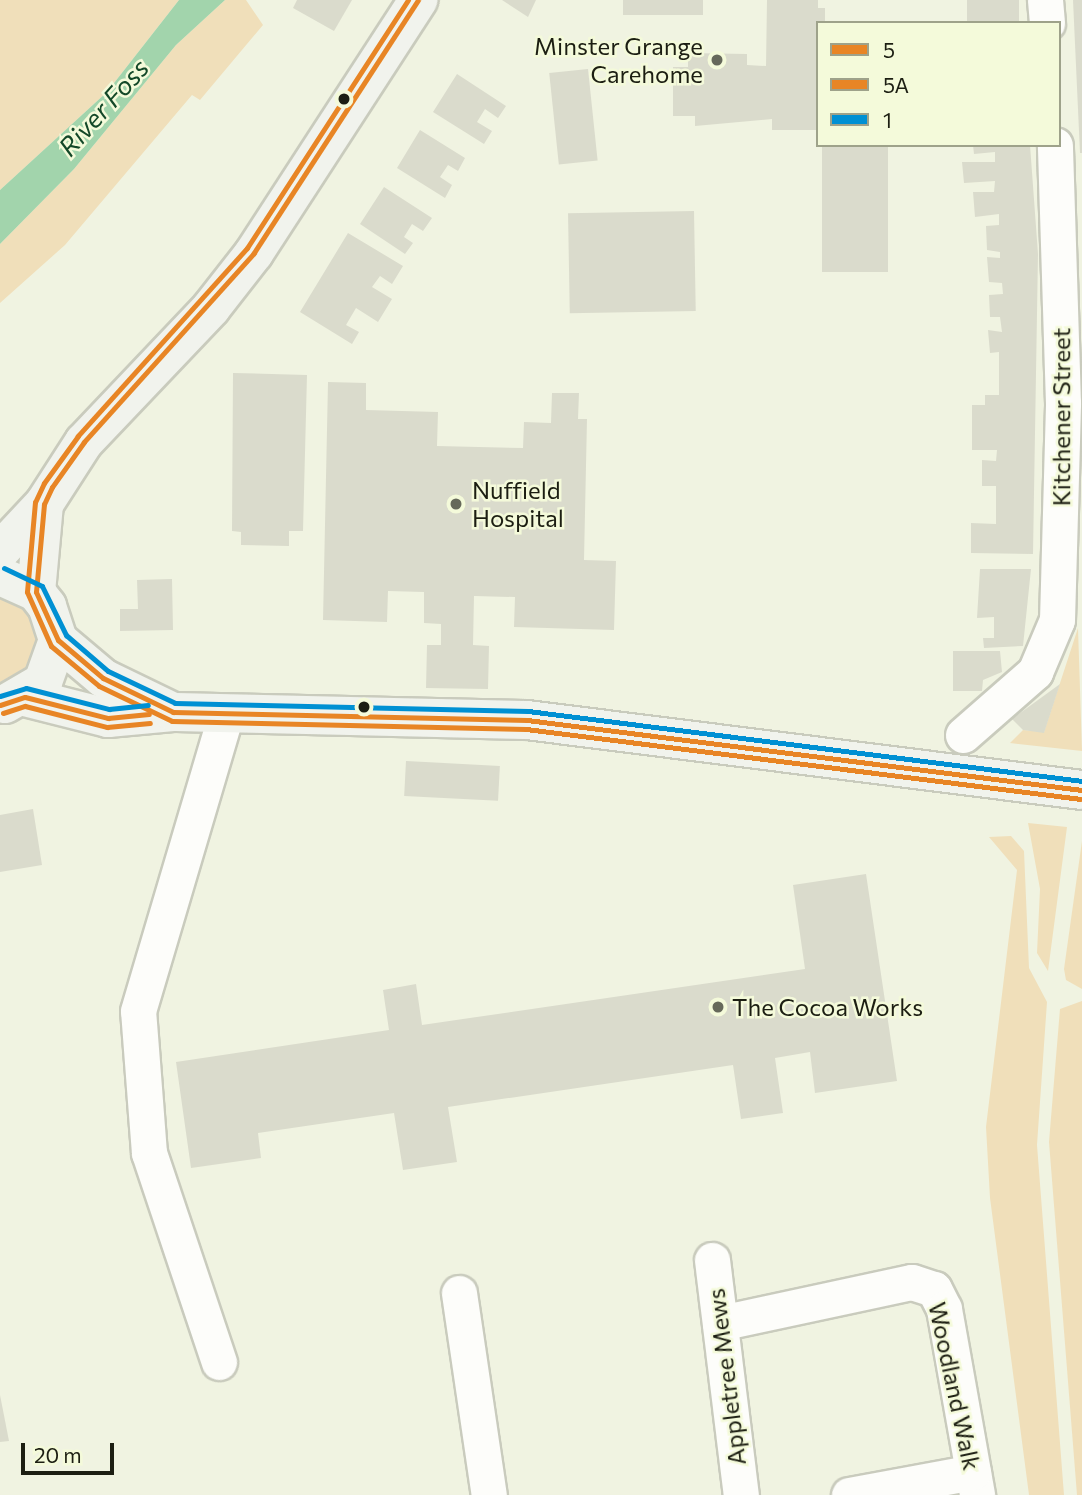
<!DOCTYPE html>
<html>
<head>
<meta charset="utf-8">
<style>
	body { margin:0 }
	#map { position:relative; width:1082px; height:1495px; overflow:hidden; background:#f0f3e1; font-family:Commissioner,sans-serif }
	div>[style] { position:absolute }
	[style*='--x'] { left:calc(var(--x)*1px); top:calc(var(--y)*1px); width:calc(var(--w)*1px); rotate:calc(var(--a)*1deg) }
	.green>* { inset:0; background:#f0dfba }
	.water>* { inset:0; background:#a2d4ac }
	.building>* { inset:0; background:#dadbcc; transform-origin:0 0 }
	.roads { filter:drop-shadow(2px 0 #c9cbbd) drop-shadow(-2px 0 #c9cbbd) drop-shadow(0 2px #c9cbbd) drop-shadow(0 -2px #c9cbbd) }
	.street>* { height:35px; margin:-17.5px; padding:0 17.5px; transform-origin:17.5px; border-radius:17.5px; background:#fdfdfa }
	.secondary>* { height:38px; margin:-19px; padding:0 19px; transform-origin:19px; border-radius:19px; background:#f1f3ed }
	.bus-1>* { height:5px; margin:-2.5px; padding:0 2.5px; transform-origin:2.5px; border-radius:2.5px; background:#e88525 }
	.bus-2>* { height:5px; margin:-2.5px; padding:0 2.5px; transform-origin:2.5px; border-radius:2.5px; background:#e88525 }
	.bus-3>* { height:5px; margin:-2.5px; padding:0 2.5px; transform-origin:2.5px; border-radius:2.5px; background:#0090d3 }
	.dots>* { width:19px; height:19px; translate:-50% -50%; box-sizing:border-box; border:4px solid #f4fada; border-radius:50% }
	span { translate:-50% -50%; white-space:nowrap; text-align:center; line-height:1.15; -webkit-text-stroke:5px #f4fada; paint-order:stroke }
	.poi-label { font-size:24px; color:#1c1e12 }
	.right { translate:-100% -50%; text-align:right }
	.left { translate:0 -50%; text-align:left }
	.street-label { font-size:24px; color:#1c1e12 }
	.water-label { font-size:26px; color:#134828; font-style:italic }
	.legend { position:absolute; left:816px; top:21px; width:245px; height:126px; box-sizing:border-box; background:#f4fada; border:2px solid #9ea28a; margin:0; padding:9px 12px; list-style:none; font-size:21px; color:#1c1e12 }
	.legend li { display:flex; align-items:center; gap:14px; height:35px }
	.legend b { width:35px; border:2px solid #9ea28a }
	.scale { position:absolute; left:21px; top:1443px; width:93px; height:32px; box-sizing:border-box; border:4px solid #1c1e12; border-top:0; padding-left:9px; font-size:21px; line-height:24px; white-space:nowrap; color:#1c1e12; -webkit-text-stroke:5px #f4fada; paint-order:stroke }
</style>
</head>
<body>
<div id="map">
	<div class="green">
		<i style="clip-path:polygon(0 0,179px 0,107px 92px,0 190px)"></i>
		<i style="clip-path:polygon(225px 0,246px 0,263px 25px,200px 100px,192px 95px,65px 245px,0 303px,0 244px,74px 169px,176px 45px)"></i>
		<i style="clip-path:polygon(0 596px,31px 614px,40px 643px,30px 670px,0 686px)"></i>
		<i style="clip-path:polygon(1078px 628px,1082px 751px,1010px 743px,1023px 730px,1044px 732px)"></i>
		<i style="clip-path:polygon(1028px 823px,1067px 827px,1048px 971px,1037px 953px,1040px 889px)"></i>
		<i style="clip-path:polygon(1011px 836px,1024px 851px,1029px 968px,1047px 1002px,1037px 1145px,1064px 1495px,1029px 1495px,990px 1198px,986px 1127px,1017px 870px,989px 837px)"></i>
		<i style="clip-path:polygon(1082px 841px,1082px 989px,1066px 980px,1064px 969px)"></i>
		<i style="clip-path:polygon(1082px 1001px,1082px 1495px,1077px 1495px,1049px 1142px,1060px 1009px)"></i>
	</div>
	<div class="water">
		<i style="clip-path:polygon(179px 0,225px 0,176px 45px,74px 169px,0 244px,0 190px,107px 92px)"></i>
	</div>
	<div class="building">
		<i style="clip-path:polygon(297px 0,352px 0,334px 31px,293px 8px)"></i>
		<i style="clip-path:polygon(502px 0,536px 0,528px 17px)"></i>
		<i style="left:623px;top:0;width:80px;height:15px"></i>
		<i style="clip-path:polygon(767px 0,818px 0,818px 8px,825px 8px,825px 23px,818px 23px,818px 130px,772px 130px,772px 119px,695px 126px,695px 116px,673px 116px,673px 67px,688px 67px,688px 53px,747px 54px,747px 65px,766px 66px)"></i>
		<i style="left:967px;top:0;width:52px;height:23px"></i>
		<i style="clip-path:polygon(1073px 0,1082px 0,1082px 153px,1080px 153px)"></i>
		<i style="left:588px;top:69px;width:92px;height:39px;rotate:84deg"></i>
		<i style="clip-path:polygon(457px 74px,506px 106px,498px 118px,485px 109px,477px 122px,492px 131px,484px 144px,433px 112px)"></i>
		<i style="clip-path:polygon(420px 130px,465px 158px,458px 171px,448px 165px,440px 177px,452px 185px,445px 198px,397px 168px)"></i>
		<i style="left:822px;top:145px;width:66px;height:127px"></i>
		<i style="clip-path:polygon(973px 145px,1030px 145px,1038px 254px,1033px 554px,971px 553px,971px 523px,996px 524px,996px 486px,982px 486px,982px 460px,996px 461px,997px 450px,972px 450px,972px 405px,985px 405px,985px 395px,999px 395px,999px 352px,990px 353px,988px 330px,1002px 332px,1000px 317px,990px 317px,989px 295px,1003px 294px,1002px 283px,989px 282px,987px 257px,1000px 258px,1000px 252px,987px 250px,986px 226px,999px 225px,999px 214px,975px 217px,973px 192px,994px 192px,995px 181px,964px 183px,962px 162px,995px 162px,995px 152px,974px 154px)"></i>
		<i style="clip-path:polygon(384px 187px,432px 218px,423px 231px,412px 224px,404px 237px,413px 243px,405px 254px,360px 224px)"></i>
		<i style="left:694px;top:211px;width:100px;height:126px;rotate:89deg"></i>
		<i style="clip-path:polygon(348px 233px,403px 266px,392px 284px,380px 276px,372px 287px,392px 299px,378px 322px,356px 308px,346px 325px,359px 332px,352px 344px,300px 312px)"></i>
		<i style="clip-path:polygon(233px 373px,307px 375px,303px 531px,289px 531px,289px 546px,241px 545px,241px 532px,232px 531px)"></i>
		<i style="clip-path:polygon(328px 382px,366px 383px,366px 410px,438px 412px,437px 446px,523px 448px,524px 422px,551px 423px,552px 393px,579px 393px,578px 419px,587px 419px,584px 560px,616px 561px,614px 630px,514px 627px,515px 597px,474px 596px,473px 645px,489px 646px,488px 689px,426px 688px,427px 645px,441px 645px,441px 624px,424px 623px,424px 592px,388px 591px,387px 622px,323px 620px)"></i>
		<i style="clip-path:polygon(980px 569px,1031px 569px,1023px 646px,984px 648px,983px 638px,994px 638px,994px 617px,977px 618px)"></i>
		<i style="clip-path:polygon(172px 579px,173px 630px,120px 631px,120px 609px,138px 609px,137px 580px)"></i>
		<i style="clip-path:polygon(953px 651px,1000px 651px,1002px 672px,983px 680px,982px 691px,953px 691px)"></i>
		<i style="clip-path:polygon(1060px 684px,1044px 733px,1023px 730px,1012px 719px)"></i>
		<i style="left:406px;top:761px;width:94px;height:35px;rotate:3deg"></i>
		<i style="clip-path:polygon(33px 809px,42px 865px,0 872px,0 815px)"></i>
		<i style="clip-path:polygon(866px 874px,897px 1081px,815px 1093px,810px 1052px,775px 1058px,783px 1113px,741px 1119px,733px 1065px,448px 1107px,457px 1162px,403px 1170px,394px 1113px,258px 1133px,261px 1158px,191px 1168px,176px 1062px,389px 1030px,383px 990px,416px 984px,422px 1025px,805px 969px,793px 885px)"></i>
		<i style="clip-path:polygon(0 1395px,9px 1441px,0 1442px)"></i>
	</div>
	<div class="roads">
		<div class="street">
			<i style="--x:1045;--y:0;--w:23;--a:85"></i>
			<i style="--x:963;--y:735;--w:96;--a:-41.2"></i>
			<i style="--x:1035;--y:672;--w:56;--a:-67.1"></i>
			<i style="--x:1057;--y:620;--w:217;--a:-88.4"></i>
			<i style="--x:1063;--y:403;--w:258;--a:-91.8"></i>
			<i style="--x:712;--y:1260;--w:237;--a:83"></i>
			<i style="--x:459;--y:1293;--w:204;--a:81.6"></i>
			<i style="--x:720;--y:1323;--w:196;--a:-12.1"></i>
			<i style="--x:912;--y:1282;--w:23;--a:18"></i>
			<i style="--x:934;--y:1289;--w:22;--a:63"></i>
			<i style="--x:944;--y:1309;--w:189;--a:79.9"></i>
			<i style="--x:219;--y:1362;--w:220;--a:-108.5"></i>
			<i style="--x:149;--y:1153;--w:142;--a:-94.4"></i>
			<i style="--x:138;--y:1011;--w:310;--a:-73.5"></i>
			<i style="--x:849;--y:1495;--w:126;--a:-10.5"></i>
		</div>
		<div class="secondary">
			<i style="--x:0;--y:551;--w:64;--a:-46.9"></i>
			<i style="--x:44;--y:504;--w:74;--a:-57.2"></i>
			<i style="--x:84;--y:442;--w:185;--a:-46.5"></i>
			<i style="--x:211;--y:308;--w:70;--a:-52"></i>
			<i style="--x:254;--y:253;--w:302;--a:-57"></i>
			<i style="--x:0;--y:576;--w:39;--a:24"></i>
			<i style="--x:36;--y:592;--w:18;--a:52"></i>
			<i style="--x:47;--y:606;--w:36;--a:72"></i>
			<i style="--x:58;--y:640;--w:45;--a:109.7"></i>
			<i style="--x:43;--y:682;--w:44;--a:149.9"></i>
			<i style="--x:36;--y:592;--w:88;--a:-84.8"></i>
			<i style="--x:58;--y:640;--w:59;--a:40.2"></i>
			<i style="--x:103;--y:678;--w:78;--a:25.9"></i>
			<i style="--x:25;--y:697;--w:86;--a:14.2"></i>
			<i style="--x:108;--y:718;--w:65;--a:-5.3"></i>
			<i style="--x:173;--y:712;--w:354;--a:1.3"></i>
			<i style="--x:527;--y:720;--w:559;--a:7.19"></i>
		</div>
	</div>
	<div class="bus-1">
		<i style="--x:418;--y:0;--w:302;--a:123"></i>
		<i style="--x:254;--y:253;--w:254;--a:132"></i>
		<i style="--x:84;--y:442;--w:55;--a:125.4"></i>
		<i style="--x:52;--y:487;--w:19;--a:115"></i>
		<i style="--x:44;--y:504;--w:88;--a:95.2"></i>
		<i style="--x:36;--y:592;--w:53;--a:65.4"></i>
		<i style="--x:58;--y:640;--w:59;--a:40.2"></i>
		<i style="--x:103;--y:678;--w:78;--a:25.9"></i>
		<i style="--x:173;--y:712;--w:354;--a:1.3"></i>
		<i style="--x:527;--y:720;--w:559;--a:7.19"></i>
		<i style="--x:0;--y:705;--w:26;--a:-18"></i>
		<i style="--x:25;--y:697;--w:86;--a:14.2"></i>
		<i style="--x:108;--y:718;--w:41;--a:-5.6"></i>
	</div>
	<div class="bus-2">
		<i style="--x:408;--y:0;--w:296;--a:123"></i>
		<i style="--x:247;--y:248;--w:253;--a:132"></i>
		<i style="--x:78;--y:436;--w:58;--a:125.9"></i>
		<i style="--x:44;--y:483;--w:21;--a:115"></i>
		<i style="--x:35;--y:502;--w:90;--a:95.1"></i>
		<i style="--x:27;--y:592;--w:59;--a:66"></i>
		<i style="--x:51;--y:646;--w:62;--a:39.8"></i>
		<i style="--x:99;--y:686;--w:81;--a:25.6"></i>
		<i style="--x:172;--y:721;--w:354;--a:1.3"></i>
		<i style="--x:526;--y:729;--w:559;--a:7.19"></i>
		<i style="--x:3;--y:713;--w:23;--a:-18"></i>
		<i style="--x:25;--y:706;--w:85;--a:14.4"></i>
		<i style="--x:107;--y:727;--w:43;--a:-5.3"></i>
	</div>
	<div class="bus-3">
		<i style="--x:4;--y:568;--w:42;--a:25.3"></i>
		<i style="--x:42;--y:586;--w:55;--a:63.9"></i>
		<i style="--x:66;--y:635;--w:55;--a:40.6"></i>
		<i style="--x:108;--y:671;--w:74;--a:25.5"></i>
		<i style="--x:175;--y:703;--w:353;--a:1.3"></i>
		<i style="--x:528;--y:711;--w:558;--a:7.2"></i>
		<i style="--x:0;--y:696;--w:27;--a:-17"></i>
		<i style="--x:26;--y:688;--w:86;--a:14.2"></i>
		<i style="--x:109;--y:709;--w:39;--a:-6"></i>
	</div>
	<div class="dots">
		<i style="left:717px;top:60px;background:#66695a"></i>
		<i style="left:344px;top:99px;background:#1c1e12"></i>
		<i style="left:456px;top:504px;background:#66695a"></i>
		<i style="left:364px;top:707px;background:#1c1e12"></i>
		<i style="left:718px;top:1007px;background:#66695a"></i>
	</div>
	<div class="poi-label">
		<span class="right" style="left:703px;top:60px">Minster Grange<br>Carehome</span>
		<span class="left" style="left:472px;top:504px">Nuffield<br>Hospital</span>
		<span class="left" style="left:732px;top:1007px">The Cocoa Works</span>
	</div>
	<div class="street-label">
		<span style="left:1061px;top:417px;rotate:-90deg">Kitchener Street</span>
		<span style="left:726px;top:1377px;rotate:-97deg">Appletree Mews</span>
		<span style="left:955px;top:1386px;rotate:78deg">Woodland Walk</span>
	</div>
	<div class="water-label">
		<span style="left:103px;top:107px;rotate:-48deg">River Foss</span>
	</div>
	<ul class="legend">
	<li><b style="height:9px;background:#e88525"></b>5</li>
	<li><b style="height:9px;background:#e88525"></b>5A</li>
	<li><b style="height:9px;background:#0090d3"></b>1</li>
	</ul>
	<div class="scale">20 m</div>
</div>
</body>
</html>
